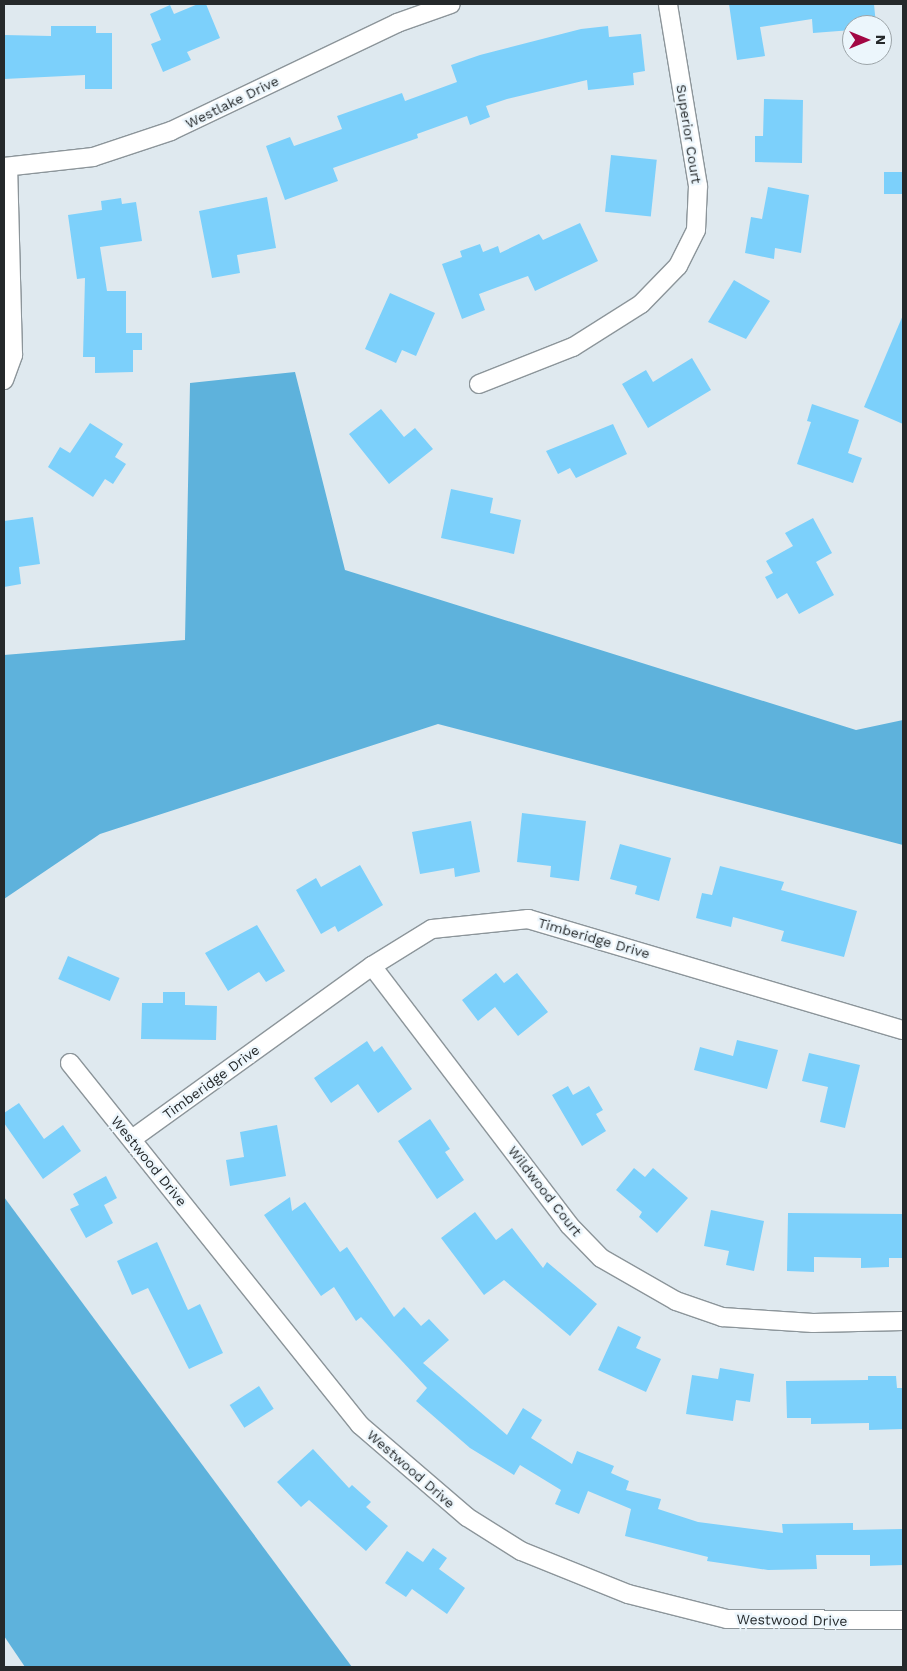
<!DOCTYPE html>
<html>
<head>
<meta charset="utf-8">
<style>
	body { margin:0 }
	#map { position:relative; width:907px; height:1671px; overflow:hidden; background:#dfe9ef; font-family:"Work Sans",sans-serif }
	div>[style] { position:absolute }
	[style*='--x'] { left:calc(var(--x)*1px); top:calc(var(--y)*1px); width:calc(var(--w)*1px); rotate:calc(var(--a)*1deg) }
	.forest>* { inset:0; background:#5eb2dc }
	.building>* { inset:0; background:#7cd0fb; transform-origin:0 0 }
	.roads { filter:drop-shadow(1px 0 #8c959a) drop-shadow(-1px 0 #8c959a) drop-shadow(0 1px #8c959a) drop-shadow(0 -1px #8c959a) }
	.street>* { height:18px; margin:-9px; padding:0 9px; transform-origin:9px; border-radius:9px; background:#fff }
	span { translate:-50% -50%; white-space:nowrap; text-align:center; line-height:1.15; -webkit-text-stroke:4.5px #ecf6fc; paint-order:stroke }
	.street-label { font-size:14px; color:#25292b }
	.frame { position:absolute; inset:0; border:5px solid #25292b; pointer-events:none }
	.north { position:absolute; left:842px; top:15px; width:50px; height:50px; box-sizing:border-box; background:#ecf6fc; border:1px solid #9ca4a8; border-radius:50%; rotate:90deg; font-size:14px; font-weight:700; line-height:20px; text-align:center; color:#25292b }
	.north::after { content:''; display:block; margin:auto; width:18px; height:22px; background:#a20744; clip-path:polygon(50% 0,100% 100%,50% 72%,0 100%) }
</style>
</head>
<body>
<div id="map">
	<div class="forest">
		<i style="clip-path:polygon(295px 372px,345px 570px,856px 730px,903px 720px,903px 845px,438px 724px,100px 834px,4px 899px,4px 655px,185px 640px,190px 383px)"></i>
		<i style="clip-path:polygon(4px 1197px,352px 1667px,25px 1667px,4px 1636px)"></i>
	</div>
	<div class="building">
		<i style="clip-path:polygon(198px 4px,206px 4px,220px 38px,187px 52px,191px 60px,163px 72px,151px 44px,161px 40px,150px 14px,170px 5px,174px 14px)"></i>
		<i style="clip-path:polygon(729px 4px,874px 4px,876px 25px,852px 25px,852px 30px,813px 33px,812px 19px,760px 27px,765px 56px,737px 60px)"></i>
		<i style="clip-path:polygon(51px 26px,96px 26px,96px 33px,112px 33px,112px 89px,85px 89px,85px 75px,4px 79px,4px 35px,51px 36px)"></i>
		<i style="clip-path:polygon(608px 26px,609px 37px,641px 34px,645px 71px,633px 73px,634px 85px,588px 90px,587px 80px,507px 99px,486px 106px,490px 117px,470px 125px,467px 116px,417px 134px,418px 138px,333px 168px,338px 181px,285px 200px,266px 146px,290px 137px,294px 146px,342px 129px,337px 116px,402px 93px,405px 101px,457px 82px,451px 65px,480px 55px,581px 29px)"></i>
		<i style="clip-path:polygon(764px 99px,803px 100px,802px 163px,755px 162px,755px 136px,763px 136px)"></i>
		<i style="left:611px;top:155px;width:46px;height:57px;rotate:6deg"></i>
		<i style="left:884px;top:172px;width:19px;height:22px"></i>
		<i style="clip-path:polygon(768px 187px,809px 195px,801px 253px,775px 248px,774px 259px,745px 253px,751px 217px,762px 219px)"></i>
		<i style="clip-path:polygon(267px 197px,276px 248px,237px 255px,240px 273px,212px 278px,199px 211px)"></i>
		<i style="clip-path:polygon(121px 198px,122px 204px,136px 202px,142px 241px,100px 247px,107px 291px,126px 291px,126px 333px,142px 333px,142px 350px,133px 350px,133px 372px,95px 373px,95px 357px,83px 357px,85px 278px,77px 279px,68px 215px,102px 210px,101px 201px)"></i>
		<i style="clip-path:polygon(580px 223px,598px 261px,535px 291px,528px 276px,479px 294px,485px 310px,462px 319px,442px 264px,462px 257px,460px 251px,480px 244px,483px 252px,498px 246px,500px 253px,539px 234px,543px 240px)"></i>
		<i style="clip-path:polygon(734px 280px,770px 301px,746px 339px,708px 322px)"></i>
		<i style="clip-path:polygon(390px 293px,435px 313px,416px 356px,402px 350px,396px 363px,365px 349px)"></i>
		<i style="clip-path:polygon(903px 315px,903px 424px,864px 407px)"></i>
		<i style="clip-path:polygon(692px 358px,711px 390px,648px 428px,622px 384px,646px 370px,653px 382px)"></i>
		<i style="clip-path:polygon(812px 404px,859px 420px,848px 453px,862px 458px,853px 483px,797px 464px,811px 422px,807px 421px)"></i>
		<i style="clip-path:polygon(381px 409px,404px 437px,415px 428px,433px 449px,389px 484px,349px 434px)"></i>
		<i style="clip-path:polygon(90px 423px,123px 444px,115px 457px,126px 464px,113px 484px,105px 479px,93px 497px,48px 467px,60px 447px,70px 453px)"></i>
		<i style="clip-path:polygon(613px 424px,627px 454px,576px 478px,570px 468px,558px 474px,546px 451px)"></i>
		<i style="clip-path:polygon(451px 489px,493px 498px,490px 513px,521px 520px,514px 554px,441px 538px)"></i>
		<i style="clip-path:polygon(33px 517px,40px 564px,19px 567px,21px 584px,4px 587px,4px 521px)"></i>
		<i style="clip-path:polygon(813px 518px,832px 553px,816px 562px,834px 595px,799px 614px,787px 593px,777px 599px,765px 577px,773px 573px,766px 561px,793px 546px,785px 533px)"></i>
		<i style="clip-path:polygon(522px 813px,586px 821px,579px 881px,550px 877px,551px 866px,517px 862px)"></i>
		<i style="clip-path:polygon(471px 821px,480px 872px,455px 877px,454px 868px,420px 874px,412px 832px)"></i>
		<i style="clip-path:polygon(620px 844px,671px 858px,659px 901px,635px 894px,637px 886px,610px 879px)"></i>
		<i style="clip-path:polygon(360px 865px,383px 905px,338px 932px,335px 926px,321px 934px,296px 890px,316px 878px,321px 887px)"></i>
		<i style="clip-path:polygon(720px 866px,784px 882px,781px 890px,857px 911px,844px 957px,781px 941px,784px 931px,733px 917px,731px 927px,696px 918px,702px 893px,712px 895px)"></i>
		<i style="clip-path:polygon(257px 925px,285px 971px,266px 982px,259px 972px,228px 991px,205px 953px)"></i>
		<i style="left:68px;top:956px;width:56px;height:25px;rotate:23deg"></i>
		<i style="clip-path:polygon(496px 973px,504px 983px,517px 973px,548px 1012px,518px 1036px,495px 1007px,478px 1021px,462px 1000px)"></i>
		<i style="clip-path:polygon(163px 992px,185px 992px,185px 1005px,217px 1006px,216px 1040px,141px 1039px,142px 1003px,163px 1003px)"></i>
		<i style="clip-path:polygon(737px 1040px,778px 1050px,767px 1089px,694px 1070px,700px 1047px,733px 1056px)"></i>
		<i style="clip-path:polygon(367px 1041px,374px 1052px,382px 1046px,412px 1089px,378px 1113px,358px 1084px,331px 1103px,314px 1078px)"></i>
		<i style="clip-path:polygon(809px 1053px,860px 1065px,845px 1128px,820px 1122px,828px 1087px,802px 1081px)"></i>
		<i style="clip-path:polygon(568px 1086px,573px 1095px,589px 1086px,603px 1110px,596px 1114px,606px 1131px,582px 1146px,552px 1095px)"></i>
		<i style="clip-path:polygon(19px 1103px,44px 1139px,63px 1125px,81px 1151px,43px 1179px,4px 1123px,4px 1113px)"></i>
		<i style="clip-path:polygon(430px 1119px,450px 1149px,445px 1152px,464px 1180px,437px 1199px,398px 1141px)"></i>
		<i style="clip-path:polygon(277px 1125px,286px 1176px,230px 1186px,226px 1160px,244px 1157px,240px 1132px)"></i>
		<i style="clip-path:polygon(634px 1168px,645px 1177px,653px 1168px,688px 1198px,657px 1233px,639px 1217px,642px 1212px,616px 1190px)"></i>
		<i style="clip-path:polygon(106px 1176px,117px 1198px,104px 1205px,113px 1223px,86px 1238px,70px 1209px,79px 1205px,73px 1194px)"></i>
		<i style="clip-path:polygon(290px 1197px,292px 1211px,305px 1202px,340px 1252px,347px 1247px,394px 1317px,404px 1307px,421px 1326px,429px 1319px,449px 1340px,423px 1363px,507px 1435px,523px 1408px,542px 1420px,531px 1438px,572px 1464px,577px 1451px,614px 1466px,611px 1473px,629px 1481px,626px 1490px,661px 1499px,658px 1509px,698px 1522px,783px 1533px,782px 1524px,853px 1523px,853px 1530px,903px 1529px,903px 1565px,870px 1566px,870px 1555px,816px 1555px,817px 1569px,768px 1570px,707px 1561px,708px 1557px,625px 1536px,631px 1509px,588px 1491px,579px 1514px,555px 1504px,561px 1490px,520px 1465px,514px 1475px,470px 1448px,416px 1401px,427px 1388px,361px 1317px,356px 1321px,334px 1287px,321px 1296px,264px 1215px)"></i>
		<i style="clip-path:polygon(711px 1210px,764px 1221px,754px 1271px,726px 1265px,729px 1251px,704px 1246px)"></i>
		<i style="clip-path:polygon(475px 1212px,496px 1240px,512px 1228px,543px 1268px,547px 1262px,597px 1304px,570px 1336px,504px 1280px,484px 1295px,441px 1238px)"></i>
		<i style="clip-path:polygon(788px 1213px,903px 1214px,903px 1258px,889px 1258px,889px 1267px,861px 1268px,861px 1258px,814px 1257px,814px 1272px,787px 1271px)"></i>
		<i style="clip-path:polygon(157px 1242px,188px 1310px,200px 1304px,223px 1353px,189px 1369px,148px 1288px,132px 1295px,117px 1261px)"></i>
		<i style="clip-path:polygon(618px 1326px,641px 1337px,636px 1348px,661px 1359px,646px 1392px,598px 1370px)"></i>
		<i style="clip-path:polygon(720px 1368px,754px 1374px,750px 1402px,736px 1400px,733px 1421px,686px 1414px,692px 1375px,718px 1379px)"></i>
		<i style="clip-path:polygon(868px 1376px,896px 1376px,897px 1388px,903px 1388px,903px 1429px,869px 1430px,869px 1423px,811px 1424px,811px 1418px,787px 1418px,786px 1381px,868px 1380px)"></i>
		<i style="left:259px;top:1386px;width:27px;height:35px;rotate:57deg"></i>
		<i style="clip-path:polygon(313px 1449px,349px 1488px,352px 1485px,371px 1502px,366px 1507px,388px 1526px,366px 1551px,309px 1500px,301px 1507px,277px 1482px)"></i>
		<i style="clip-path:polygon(433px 1548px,447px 1558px,439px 1569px,465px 1588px,447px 1614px,412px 1589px,406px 1597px,385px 1583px,407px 1551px,423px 1562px)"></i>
	</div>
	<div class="roads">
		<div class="street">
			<i style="--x:4;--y:167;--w:90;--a:-6.4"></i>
			<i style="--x:93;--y:157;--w:82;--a:-18.4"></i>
			<i style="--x:171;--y:131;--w:250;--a:-25.5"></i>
			<i style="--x:397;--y:23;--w:57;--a:-19.4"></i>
			<i style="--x:4;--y:380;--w:27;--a:-70"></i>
			<i style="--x:13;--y:355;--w:188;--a:-91.5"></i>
			<i style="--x:479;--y:384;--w:101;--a:-21.5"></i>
			<i style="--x:573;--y:347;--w:80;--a:-32.3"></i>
			<i style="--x:641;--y:304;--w:53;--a:-45.8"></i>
			<i style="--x:678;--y:266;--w:40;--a:-63.4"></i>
			<i style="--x:696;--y:230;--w:44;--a:-87.4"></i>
			<i style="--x:698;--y:186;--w:184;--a:-99.4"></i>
			<i style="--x:372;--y:966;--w:325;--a:52.7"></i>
			<i style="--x:569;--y:1225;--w:46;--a:45.9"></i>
			<i style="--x:601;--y:1258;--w:86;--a:29.8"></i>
			<i style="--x:676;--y:1301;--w:49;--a:19.2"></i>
			<i style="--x:722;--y:1317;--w:91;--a:3.8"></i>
			<i style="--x:813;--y:1323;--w:90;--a:-1.3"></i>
			<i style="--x:70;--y:1063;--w:464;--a:51.3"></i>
			<i style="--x:360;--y:1425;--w:141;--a:40.7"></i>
			<i style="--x:467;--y:1517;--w:64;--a:32.2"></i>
			<i style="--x:521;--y:1551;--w:115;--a:21.9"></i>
			<i style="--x:628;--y:1594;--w:102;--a:14.2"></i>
			<i style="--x:727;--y:1619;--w:176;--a:0.3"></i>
			<i style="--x:132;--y:1139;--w:296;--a:-35.8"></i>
			<i style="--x:372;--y:966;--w:70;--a:-31.7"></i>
			<i style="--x:432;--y:929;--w:97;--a:-5.9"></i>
			<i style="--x:528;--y:919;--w:391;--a:16.5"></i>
		</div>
	</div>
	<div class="street-label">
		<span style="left:232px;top:102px;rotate:-26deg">Westlake Drive</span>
		<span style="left:689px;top:134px;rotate:81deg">Superior Court</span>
		<span style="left:594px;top:938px;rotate:16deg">Timberidge Drive</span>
		<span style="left:211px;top:1082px;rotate:-36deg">Timberidge Drive</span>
		<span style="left:149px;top:1161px;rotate:51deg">Westwood Drive</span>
		<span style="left:545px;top:1191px;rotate:52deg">Wildwood Court</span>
		<span style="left:411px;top:1469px;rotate:41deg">Westwood Drive</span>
		<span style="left:792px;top:1620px;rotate:1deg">Westwood Drive</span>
	</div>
	<div class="frame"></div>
	<div class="north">N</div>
</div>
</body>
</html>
